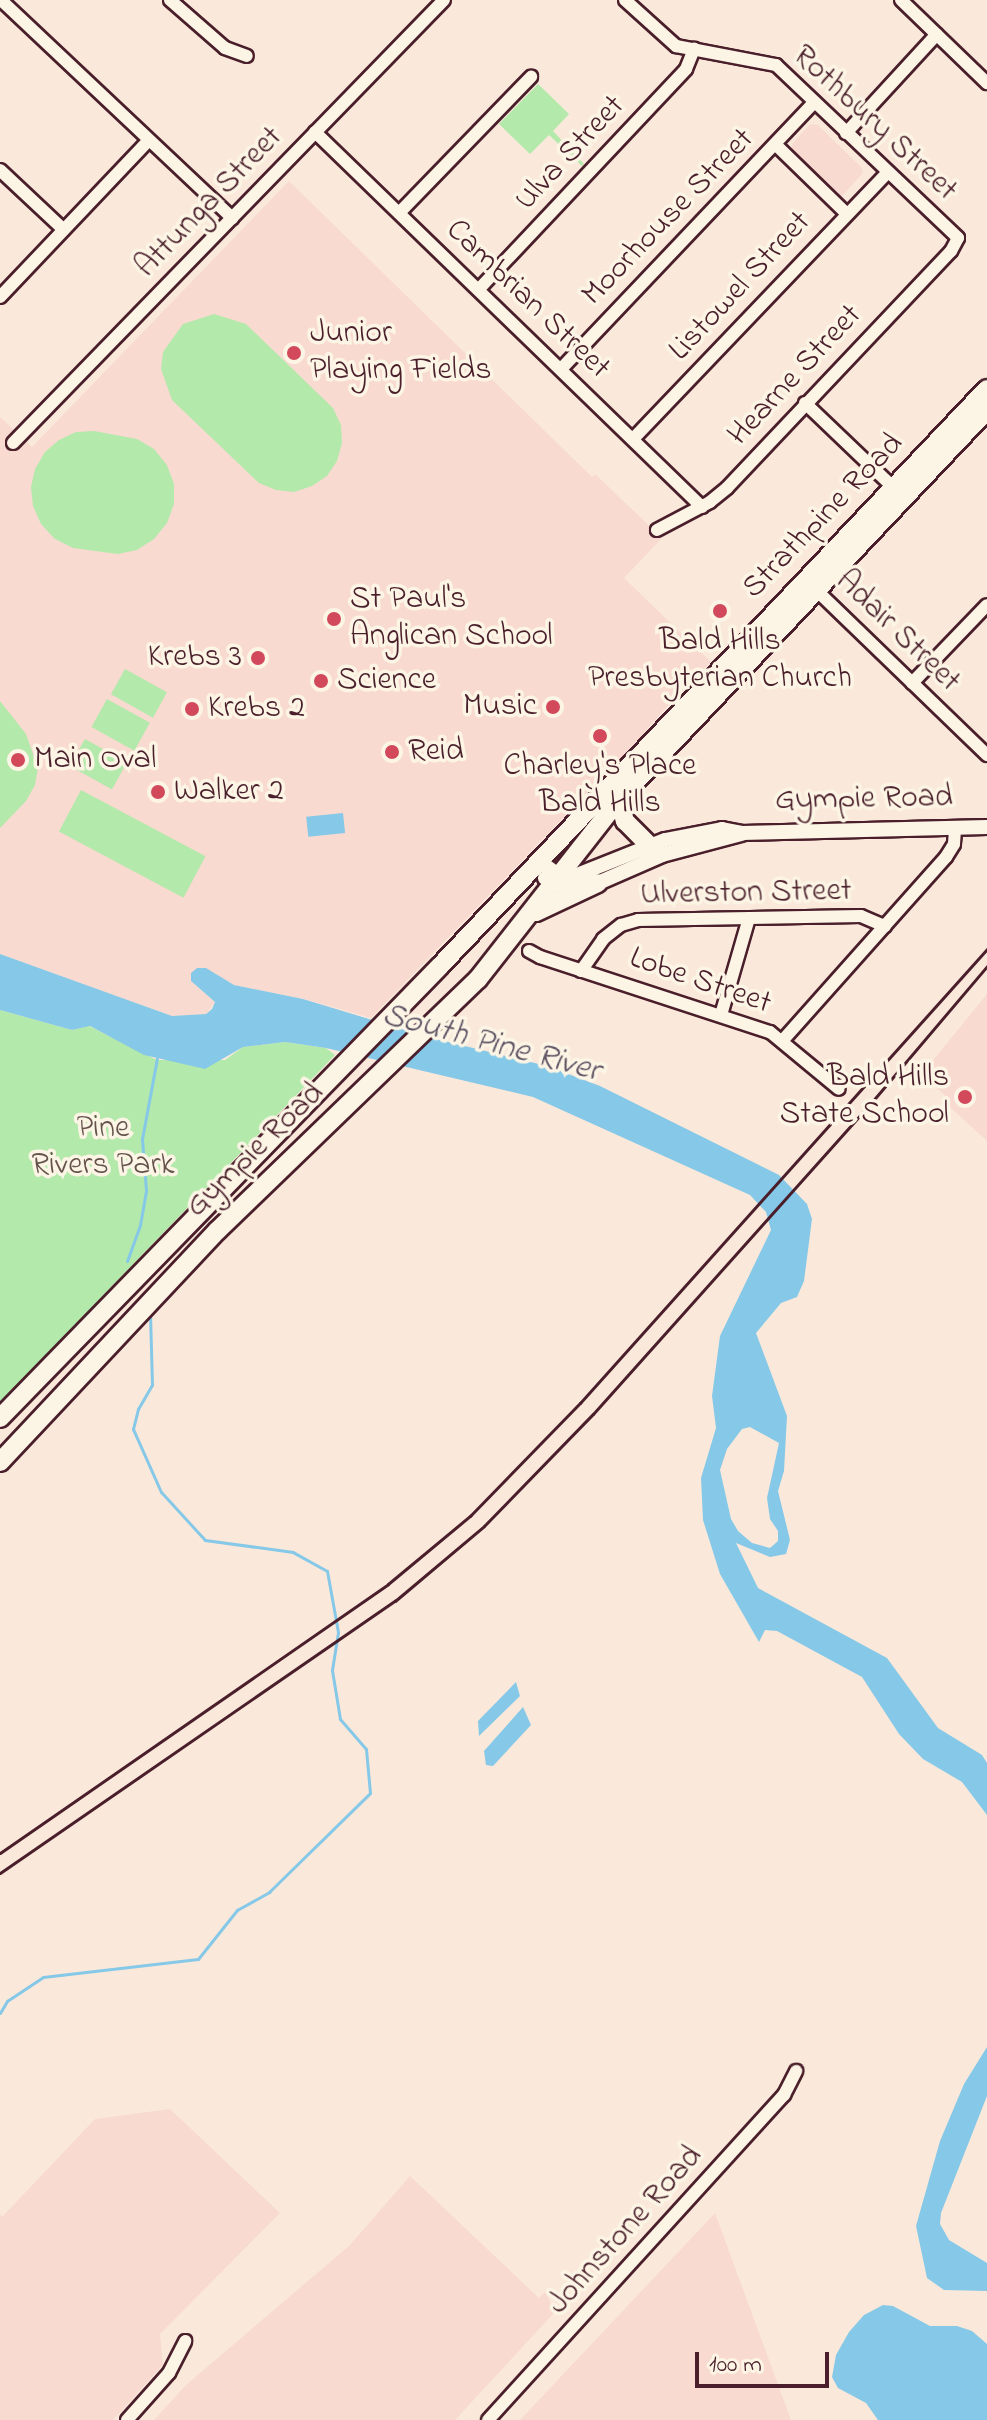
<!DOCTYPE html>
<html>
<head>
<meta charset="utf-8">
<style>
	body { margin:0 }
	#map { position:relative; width:987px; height:2420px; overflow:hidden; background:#fae9db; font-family:"Indie Flower",sans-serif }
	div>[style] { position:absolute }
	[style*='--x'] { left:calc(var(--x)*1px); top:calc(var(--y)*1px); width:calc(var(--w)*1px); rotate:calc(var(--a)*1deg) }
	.built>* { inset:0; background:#f8dad0 }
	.green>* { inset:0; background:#b3e9ab; transform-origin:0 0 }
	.water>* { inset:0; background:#86c8e7; transform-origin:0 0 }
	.stream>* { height:3px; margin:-1.5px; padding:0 1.5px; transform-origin:1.5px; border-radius:1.5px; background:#86c8e7 }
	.roads { filter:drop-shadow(2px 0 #4a1f2b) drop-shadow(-2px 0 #4a1f2b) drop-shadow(0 2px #4a1f2b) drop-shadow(0 -2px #4a1f2b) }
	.minor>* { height:12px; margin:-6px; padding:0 6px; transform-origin:6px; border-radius:6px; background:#fcf5e5 }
	.major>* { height:14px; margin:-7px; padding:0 7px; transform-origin:7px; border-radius:7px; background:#fcf5e5 }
	.highway>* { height:18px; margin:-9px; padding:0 9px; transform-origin:9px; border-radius:9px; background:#fcf5e5 }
	.rail>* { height:3px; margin:-1.5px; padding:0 1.5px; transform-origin:1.5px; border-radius:1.5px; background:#4a1f2b }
	.dots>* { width:22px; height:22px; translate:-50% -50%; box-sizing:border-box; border:4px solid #fcf5e5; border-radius:50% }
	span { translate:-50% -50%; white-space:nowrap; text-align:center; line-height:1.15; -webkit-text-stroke:7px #fcf5e5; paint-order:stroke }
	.street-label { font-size:32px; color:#4a1f2b }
	.poi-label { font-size:32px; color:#4a1f2b }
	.left { translate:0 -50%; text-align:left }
	.right { translate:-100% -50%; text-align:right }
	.park-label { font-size:32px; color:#64524b }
	.water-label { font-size:34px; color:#5c5263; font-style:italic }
	.scale { position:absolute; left:695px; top:2352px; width:134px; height:36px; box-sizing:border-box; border:4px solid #4a1f2b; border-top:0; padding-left:10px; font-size:24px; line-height:28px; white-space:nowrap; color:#4a1f2b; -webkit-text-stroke:6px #fcf5e5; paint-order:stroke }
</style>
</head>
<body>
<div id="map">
	<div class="built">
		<i style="clip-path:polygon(810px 124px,818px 125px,862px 168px,863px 173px,842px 196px,837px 196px,792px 151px,792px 144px)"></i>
		<i style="clip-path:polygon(289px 181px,592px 477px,595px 474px,662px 538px,624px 578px,711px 662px,695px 677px,690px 673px,677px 686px,681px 691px,633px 745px,371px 1018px,304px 999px,234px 985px,224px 979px,195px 985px,215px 1002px,206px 1014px,172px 1016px,0 954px,0 417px,32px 447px)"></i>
		<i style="clip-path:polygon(987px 994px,987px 1141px,941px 1099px,945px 1095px,921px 1075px)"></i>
		<i style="clip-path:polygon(170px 2109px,280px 2213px,160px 2334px,163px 2365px,113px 2420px,0 2420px,0 2215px,3px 2216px,95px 2119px)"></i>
		<i style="clip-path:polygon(410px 2176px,539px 2298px,546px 2291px,554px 2313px,455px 2420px,154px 2420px,186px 2385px,350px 2245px)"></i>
		<i style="clip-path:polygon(715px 2213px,791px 2420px,520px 2420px)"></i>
	</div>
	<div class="green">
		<i style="clip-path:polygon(538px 84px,569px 114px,553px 131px,584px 164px,582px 166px,549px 135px,530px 154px,499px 124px)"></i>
		<i style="clip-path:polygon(214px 314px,246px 324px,333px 408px,341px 425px,342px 443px,337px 461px,327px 476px,312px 486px,294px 492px,276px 490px,259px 483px,172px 400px,161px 369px,163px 352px,183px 324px)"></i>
		<i style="clip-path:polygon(94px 431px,137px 439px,154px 449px,167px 465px,174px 484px,174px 504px,167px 523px,154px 539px,137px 550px,118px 554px,73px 548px,55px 539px,41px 524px,33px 506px,31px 487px,35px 469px,45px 452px,59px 440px,76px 432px)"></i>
		<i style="left:125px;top:669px;width:48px;height:29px;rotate:29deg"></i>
		<i style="left:107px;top:699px;width:49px;height:32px;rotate:29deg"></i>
		<i style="clip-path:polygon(0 701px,26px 734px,38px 768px,35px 785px,26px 801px,0 828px)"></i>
		<i style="left:85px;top:739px;width:48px;height:31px;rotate:29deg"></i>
		<i style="left:81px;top:790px;width:141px;height:47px;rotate:28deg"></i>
		<i style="clip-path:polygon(0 1010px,72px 1030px,89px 1026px,157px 1060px,225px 1060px,243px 1047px,285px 1042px,326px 1048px,335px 1055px,0 1402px)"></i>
	</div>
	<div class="water">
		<i style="left:343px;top:813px;width:20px;height:37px;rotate:84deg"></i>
		<i style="clip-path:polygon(evenodd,0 954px,172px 1016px,206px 1014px,212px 1009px,215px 1002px,191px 981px,191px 973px,197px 968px,206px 968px,234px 985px,303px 999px,432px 1038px,547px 1066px,600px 1086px,779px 1175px,807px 1204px,812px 1219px,804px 1281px,797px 1297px,781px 1303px,756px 1333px,787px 1416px,784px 1471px,778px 1491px,790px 1540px,786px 1554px,770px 1557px,736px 1543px,758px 1588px,887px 1658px,938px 1728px,982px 1755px,987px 1763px,987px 1815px,962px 1782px,923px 1759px,899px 1734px,862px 1677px,777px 1631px,765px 1630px,759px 1642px,720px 1574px,703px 1520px,701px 1478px,716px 1428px,712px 1396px,720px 1336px,771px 1230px,766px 1212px,750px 1195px,533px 1097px,326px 1048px,285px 1042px,243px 1047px,205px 1069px,144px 1055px,90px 1026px,72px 1030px,0 1010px,0 954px,750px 1427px,779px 1443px,767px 1498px,770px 1519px,778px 1531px,778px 1541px,770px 1548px,752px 1543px,738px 1531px,731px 1519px,720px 1470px,727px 1449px,742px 1429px,750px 1427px)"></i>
		<i style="clip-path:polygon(516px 1682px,520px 1696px,479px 1736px,478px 1721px)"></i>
		<i style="clip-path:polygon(523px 1707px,531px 1725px,493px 1766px,486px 1765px,484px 1751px)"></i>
		<i style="clip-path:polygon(987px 2047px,987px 2096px,941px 2213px,940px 2224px,949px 2240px,987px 2263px,987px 2291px,944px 2290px,927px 2278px,916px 2226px,940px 2141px,964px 2084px)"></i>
		<i style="clip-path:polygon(883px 2305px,893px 2306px,930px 2326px,957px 2326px,972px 2331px,987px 2344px,987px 2420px,878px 2420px,866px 2403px,838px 2388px,832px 2377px,836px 2355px,849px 2332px,864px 2315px)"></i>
	</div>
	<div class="stream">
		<i style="--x:127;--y:1261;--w:38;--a:-70"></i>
		<i style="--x:140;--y:1225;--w:36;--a:-80"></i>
		<i style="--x:146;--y:1190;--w:51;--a:-94.5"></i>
		<i style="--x:142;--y:1139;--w:82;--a:-79.5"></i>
		<i style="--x:0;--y:2013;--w:14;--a:-60"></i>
		<i style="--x:7;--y:2001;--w:43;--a:-33.7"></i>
		<i style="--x:43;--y:1977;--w:156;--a:-6.6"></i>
		<i style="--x:198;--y:1959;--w:63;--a:-51.5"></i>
		<i style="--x:237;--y:1910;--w:37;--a:-29"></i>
		<i style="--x:269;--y:1892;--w:141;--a:-44.4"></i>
		<i style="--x:370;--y:1793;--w:44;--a:-95.2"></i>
		<i style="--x:366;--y:1749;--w:40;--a:-131"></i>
		<i style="--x:340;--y:1719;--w:50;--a:-99.3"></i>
		<i style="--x:332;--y:1670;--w:38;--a:-81"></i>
		<i style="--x:338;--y:1632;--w:62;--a:-100.2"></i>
		<i style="--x:327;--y:1571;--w:39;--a:-151"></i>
		<i style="--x:293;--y:1552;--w:89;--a:-172.2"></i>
		<i style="--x:205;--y:1540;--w:65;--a:-132.5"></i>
		<i style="--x:161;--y:1492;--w:69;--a:-114"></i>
		<i style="--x:133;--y:1429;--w:21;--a:-76"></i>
		<i style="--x:138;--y:1409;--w:28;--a:-60"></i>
		<i style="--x:152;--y:1385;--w:71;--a:-91.6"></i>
	</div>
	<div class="roads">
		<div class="minor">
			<i style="--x:1;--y:0;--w:318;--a:43.3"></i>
			<i style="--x:170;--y:0;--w:73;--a:41.1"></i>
			<i style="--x:225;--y:48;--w:23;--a:20"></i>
			<i style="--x:625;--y:0;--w:69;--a:42"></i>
			<i style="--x:676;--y:46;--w:102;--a:10.8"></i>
			<i style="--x:776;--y:65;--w:251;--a:43.5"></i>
			<i style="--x:958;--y:238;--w:15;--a:118"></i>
			<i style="--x:951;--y:251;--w:326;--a:133.4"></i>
			<i style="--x:727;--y:488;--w:22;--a:141"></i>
			<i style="--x:710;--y:502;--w:60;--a:152.2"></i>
			<i style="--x:901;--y:0;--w:120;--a:44"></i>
			<i style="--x:315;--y:132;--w:539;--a:44.1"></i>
			<i style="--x:846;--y:133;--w:134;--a:-47.4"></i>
			<i style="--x:775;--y:144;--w:100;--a:44.2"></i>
			<i style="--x:0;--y:170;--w:86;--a:43.1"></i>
			<i style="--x:399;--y:213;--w:190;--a:-45.9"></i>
			<i style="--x:479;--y:289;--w:302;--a:-46.7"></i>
			<i style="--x:686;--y:69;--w:22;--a:-68"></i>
			<i style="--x:0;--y:297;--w:216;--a:-46.5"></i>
			<i style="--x:561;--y:369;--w:368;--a:-46.5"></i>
			<i style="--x:805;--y:403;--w:129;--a:43.7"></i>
			<i style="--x:633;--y:439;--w:368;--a:-46.3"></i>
			<i style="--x:13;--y:443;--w:618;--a:-45.79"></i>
			<i style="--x:811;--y:585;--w:245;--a:44"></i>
			<i style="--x:912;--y:683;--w:108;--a:-46.1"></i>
			<i style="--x:529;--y:951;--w:13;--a:29"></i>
			<i style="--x:540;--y:957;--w:242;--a:18.1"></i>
			<i style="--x:770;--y:1032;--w:89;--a:39.6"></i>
			<i style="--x:581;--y:971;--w:39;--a:-55"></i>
			<i style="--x:603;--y:939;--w:23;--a:-38"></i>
			<i style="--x:621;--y:925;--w:18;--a:-16"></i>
			<i style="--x:638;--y:920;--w:223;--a:-1"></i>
			<i style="--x:861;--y:916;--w:26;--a:23"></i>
			<i style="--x:721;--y:1015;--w:101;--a:-73.9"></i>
			<i style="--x:783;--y:1040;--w:245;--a:-48.3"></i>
			<i style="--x:946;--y:857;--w:15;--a:-58"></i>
			<i style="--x:954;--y:844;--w:16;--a:-86"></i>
			<i style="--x:127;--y:2420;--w:63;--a:-48.2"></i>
			<i style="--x:169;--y:2373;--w:36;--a:-63"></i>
			<i style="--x:488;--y:2420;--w:440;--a:-47.7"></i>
			<i style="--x:784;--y:2095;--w:27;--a:-63"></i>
		</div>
		<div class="major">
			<i style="--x:539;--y:861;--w:24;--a:36"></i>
			<i style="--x:558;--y:875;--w:14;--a:8"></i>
			<i style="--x:572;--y:877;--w:100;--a:-21.7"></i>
			<i style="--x:665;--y:840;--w:58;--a:-10.9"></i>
			<i style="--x:722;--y:829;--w:20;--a:11"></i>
			<i style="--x:742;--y:833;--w:245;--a:-1.4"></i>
			<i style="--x:545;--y:878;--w:23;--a:25"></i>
			<i style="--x:566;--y:888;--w:32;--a:-9"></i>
			<i style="--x:598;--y:883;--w:70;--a:-23.6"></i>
			<i style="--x:662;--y:855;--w:82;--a:-14.9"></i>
		</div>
		<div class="highway">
			<i style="--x:619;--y:799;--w:23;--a:75"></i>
			<i style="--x:625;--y:821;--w:34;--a:45"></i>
			<i style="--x:536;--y:912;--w:68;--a:-25.1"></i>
			<i style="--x:0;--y:1418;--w:631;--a:-45.77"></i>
			<i style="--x:440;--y:966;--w:795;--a:-46.53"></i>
			<i style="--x:0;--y:1462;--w:318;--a:-46.8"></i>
			<i style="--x:218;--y:1230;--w:361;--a:-44"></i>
			<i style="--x:478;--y:979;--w:229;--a:-51.9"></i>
			<i style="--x:619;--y:799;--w:535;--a:-46.59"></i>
		</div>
	</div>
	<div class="rail">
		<i style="--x:0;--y:1853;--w:472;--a:-34.7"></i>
		<i style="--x:388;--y:1584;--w:107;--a:-39.7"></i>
		<i style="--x:470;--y:1516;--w:158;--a:-45.8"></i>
		<i style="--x:580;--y:1403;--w:610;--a:-48.12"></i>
		<i style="--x:0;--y:1873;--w:480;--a:-34.6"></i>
		<i style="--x:395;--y:1601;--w:116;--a:-40.1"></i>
		<i style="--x:484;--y:1526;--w:156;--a:-45.8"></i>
		<i style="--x:593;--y:1414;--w:408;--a:-48.2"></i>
		<i style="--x:865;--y:1110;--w:189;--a:-49.7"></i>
	</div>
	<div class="dots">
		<i style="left:294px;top:353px;background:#d1495b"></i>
		<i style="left:720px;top:611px;background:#d1495b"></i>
		<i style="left:334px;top:619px;background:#d1495b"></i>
		<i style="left:258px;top:658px;background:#d1495b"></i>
		<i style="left:321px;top:681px;background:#d1495b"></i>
		<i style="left:553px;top:707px;background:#d1495b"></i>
		<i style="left:192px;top:709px;background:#d1495b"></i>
		<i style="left:600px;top:736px;background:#d1495b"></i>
		<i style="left:392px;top:752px;background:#d1495b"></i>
		<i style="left:18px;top:760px;background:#d1495b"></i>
		<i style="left:158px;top:792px;background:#d1495b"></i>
		<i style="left:965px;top:1097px;background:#d1495b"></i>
	</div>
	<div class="street-label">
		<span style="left:874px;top:124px;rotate:43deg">Rothbury Street</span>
		<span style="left:571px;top:154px;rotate:-47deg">Ulva Street</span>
		<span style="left:210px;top:203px;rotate:-46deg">Attunga Street</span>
		<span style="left:669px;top:218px;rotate:-46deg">Moorhouse Street</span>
		<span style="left:741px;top:287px;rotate:-47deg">Listowel Street</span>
		<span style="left:527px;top:300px;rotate:44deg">Cambrian Street</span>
		<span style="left:796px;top:376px;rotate:-47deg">Hearne Street</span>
		<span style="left:824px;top:517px;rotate:-46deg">Strathpine Road</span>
		<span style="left:897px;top:632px;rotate:44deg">Adair Street</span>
		<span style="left:864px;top:800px;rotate:-1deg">Gympie Road</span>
		<span style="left:746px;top:894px;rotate:-1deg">Ulverston Street</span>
		<span style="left:700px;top:982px;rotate:19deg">Lobe Street</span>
		<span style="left:256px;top:1151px;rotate:-44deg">Gympie Road</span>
		<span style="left:626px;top:2231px;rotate:-48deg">Johnstone Road</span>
	</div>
	<div class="poi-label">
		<span class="left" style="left:310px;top:353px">Junior<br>Playing Fields</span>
		<span class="left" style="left:350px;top:619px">St Paul's<br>Anglican School</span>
		<span style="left:720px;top:661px">Bald Hills<br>Presbyterian Church</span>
		<span class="right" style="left:242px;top:658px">Krebs 3</span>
		<span class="left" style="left:337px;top:681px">Science</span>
		<span class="right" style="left:537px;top:707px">Music</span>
		<span class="left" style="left:208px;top:709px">Krebs 2</span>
		<span class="left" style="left:408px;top:752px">Reid</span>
		<span class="left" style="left:34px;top:760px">Main Oval</span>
		<span style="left:600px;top:786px">Charley's Place<br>Bald Hills</span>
		<span class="left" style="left:174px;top:792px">Walker 2</span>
		<span class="right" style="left:949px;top:1097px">Bald Hills<br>State School</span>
	</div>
	<div class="park-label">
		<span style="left:103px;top:1148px">Pine<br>Rivers Park</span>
	</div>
	<div class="water-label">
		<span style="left:491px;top:1044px;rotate:15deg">South Pine River</span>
	</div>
	<div class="scale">100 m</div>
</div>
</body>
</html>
